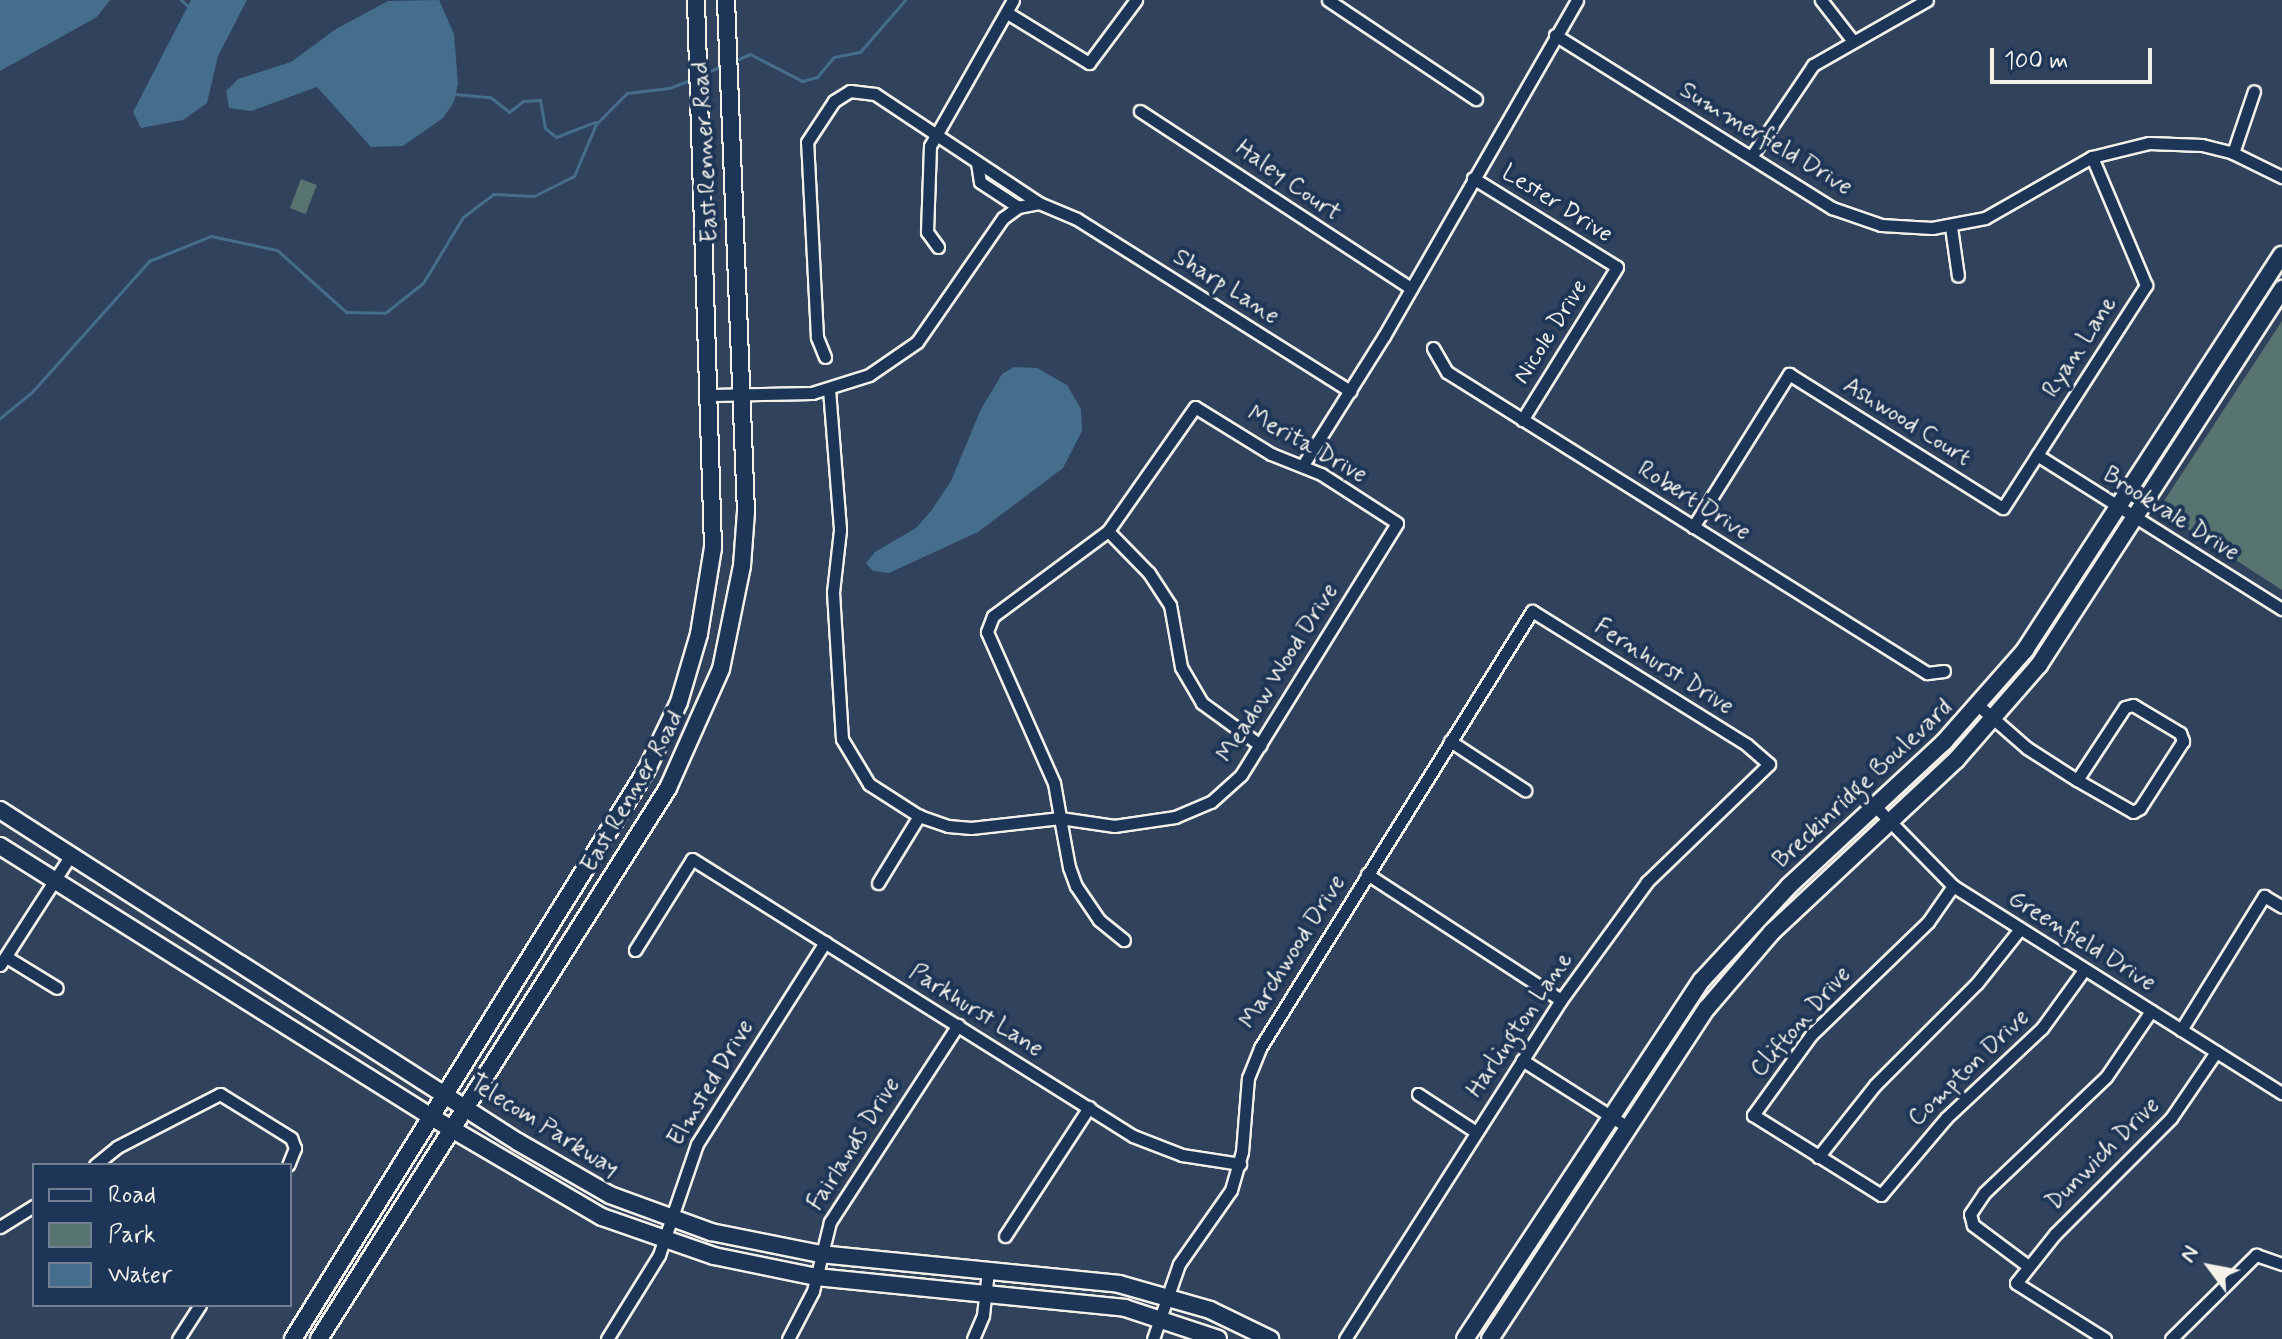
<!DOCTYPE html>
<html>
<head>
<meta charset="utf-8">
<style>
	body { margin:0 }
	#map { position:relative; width:2282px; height:1339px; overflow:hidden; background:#30425c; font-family:Mynerve,sans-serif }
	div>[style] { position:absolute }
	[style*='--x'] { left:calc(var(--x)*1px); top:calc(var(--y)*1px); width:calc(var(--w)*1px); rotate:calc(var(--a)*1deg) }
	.green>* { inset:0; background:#587471; transform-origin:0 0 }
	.water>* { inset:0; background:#446e8c }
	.stream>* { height:3px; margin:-1.5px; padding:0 1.5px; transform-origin:1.5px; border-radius:1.5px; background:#446e8c }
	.roads { filter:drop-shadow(2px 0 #f4f1e8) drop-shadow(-2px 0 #f4f1e8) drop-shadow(0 2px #f4f1e8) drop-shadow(0 -2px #f4f1e8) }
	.street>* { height:11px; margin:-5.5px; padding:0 5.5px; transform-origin:5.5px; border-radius:5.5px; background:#1d3557 }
	.secondary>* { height:16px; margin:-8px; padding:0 8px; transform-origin:8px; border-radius:8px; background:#1d3557 }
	span { translate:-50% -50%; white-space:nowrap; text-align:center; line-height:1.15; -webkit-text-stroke:8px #1d3557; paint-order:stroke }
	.street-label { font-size:24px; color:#f4f1e8 }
	.legend { position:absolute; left:32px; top:1163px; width:260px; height:144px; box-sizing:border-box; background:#1d3557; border:2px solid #738091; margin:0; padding:10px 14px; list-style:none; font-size:24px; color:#f4f1e8 }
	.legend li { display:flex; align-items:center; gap:16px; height:40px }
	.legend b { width:40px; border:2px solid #738091 }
	.north { position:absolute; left:2170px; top:1227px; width:80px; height:80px; -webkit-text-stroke:6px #1d3557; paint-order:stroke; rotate:302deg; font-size:22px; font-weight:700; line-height:32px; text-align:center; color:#f4f1e8 }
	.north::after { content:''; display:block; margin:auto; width:28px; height:36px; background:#f4f1e8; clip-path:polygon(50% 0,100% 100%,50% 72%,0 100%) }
	.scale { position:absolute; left:1990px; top:48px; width:162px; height:36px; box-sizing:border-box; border:4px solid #f4f1e8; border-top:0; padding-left:10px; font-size:24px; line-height:28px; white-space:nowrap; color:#f4f1e8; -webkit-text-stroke:6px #1d3557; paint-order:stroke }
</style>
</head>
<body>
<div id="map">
	<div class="green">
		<i style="left:301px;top:179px;width:17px;height:31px;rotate:21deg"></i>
		<i style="clip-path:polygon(2282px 321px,2282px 590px,2158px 510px)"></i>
	</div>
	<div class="water">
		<i style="clip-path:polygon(0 0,110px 0,97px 17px,0 71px)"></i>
		<i style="clip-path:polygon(191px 0,247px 0,218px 56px,207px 103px,183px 120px,141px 128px,133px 112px)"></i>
		<i style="clip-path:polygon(439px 0,454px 34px,458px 84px,454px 102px,443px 118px,403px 146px,371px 147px,317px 87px,251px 111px,229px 108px,226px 91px,238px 79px,291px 62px,336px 29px,388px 1px)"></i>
		<i style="clip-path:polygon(1014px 367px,1037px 368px,1067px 385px,1081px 409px,1082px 431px,1063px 468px,978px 532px,889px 573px,873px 571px,866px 563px,875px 552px,916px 528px,931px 511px,951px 481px,981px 409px,1002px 374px)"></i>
	</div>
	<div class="stream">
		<i style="--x:181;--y:0;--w:11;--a:41"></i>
		<i style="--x:736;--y:60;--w:15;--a:-23"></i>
		<i style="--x:750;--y:54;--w:59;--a:27.4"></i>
		<i style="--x:802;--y:81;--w:16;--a:-15"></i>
		<i style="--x:817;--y:77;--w:26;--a:-50"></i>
		<i style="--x:834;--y:57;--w:26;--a:-11"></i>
		<i style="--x:860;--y:52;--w:69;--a:-49.1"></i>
		<i style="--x:703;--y:74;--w:21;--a:-23"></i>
		<i style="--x:454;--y:94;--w:36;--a:5"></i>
		<i style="--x:490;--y:97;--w:24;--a:38"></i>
		<i style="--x:509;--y:112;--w:18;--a:-38"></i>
		<i style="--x:523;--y:101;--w:17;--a:-3"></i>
		<i style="--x:540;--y:100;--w:28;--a:80"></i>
		<i style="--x:545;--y:128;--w:14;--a:39"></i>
		<i style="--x:556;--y:137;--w:42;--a:-21"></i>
		<i style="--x:0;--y:418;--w:41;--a:-39.1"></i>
		<i style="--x:32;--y:392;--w:176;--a:-48.2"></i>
		<i style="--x:149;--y:261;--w:67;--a:-22"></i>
		<i style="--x:211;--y:236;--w:67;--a:12"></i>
		<i style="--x:277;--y:250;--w:93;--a:41.9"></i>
		<i style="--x:346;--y:312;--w:39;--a:1"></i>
		<i style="--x:385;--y:313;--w:48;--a:-38.3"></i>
		<i style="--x:423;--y:283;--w:77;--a:-58.8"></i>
		<i style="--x:463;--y:217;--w:38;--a:-37"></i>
		<i style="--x:493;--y:194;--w:41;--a:2.8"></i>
		<i style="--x:534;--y:196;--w:45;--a:-26.6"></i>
		<i style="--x:574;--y:176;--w:56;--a:-67.1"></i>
		<i style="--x:596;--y:124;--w:44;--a:-45"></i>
		<i style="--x:627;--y:93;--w:42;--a:-6.8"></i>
		<i style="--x:669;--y:88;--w:25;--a:-21"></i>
	</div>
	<div class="roads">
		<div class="street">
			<i style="--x:1328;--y:0;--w:178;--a:33.8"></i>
			<i style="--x:1821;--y:0;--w:51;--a:52.2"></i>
			<i style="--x:1009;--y:14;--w:94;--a:31.5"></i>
			<i style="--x:1089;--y:63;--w:79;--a:-53.3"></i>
			<i style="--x:1555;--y:35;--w:327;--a:32"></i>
			<i style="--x:1832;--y:208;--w:52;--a:19.1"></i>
			<i style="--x:1881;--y:225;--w:51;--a:3.4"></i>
			<i style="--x:1932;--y:228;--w:54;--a:-10.7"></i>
			<i style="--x:1985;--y:218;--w:123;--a:-29.7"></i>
			<i style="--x:2092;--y:157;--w:59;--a:-13.8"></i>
			<i style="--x:2149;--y:143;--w:53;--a:2.2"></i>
			<i style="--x:2202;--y:145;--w:32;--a:14"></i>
			<i style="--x:2233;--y:153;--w:55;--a:26.1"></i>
			<i style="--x:1140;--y:111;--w:324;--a:33.2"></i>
			<i style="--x:2233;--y:153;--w:65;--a:-71.3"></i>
			<i style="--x:1751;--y:157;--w:111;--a:-56"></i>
			<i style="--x:1813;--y:65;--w:131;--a:-29.7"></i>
			<i style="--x:977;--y:163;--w:19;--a:81"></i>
			<i style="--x:980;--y:182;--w:45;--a:33.3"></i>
			<i style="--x:1473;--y:178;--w:169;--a:31.7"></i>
			<i style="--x:1617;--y:267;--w:180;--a:121.8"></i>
			<i style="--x:1951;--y:227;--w:49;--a:81.9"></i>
			<i style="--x:938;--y:247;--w:19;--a:-126"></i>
			<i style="--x:927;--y:232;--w:86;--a:-88"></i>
			<i style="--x:930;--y:146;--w:168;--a:-60.4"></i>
			<i style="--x:1433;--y:348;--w:28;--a:60"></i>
			<i style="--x:1447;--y:372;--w:567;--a:32.09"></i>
			<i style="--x:1927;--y:673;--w:17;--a:-7"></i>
			<i style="--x:825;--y:357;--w:22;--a:-112"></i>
			<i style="--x:817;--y:337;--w:195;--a:-92.9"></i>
			<i style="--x:807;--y:142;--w:49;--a:-56.6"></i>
			<i style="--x:834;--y:101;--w:19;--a:-32"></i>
			<i style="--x:850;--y:91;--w:25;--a:7"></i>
			<i style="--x:875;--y:94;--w:197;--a:33.6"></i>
			<i style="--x:829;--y:389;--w:141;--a:85.5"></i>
			<i style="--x:840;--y:530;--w:62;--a:96.4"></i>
			<i style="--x:833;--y:592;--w:147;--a:86.5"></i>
			<i style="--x:842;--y:739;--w:52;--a:59"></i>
			<i style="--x:869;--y:784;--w:59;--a:32.6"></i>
			<i style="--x:919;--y:816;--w:31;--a:19"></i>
			<i style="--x:948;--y:826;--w:23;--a:5"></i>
			<i style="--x:971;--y:828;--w:90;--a:-6.4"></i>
			<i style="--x:1060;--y:818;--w:55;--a:8.4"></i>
			<i style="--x:1114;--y:826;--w:62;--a:-8.4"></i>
			<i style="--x:1175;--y:817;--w:39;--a:-23"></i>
			<i style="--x:1211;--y:802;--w:40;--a:-42"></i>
			<i style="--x:1241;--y:775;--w:296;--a:-58.2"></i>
			<i style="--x:1397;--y:523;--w:90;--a:-147.2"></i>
			<i style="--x:1321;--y:474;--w:54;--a:-158.2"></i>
			<i style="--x:1271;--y:454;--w:89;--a:-148.3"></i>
			<i style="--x:1195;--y:407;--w:151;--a:125.1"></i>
			<i style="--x:1108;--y:531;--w:143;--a:143.5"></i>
			<i style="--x:993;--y:616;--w:17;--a:111"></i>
			<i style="--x:987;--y:632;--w:165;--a:66.1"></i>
			<i style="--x:1054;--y:783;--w:36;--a:80"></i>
			<i style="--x:1060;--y:818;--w:50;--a:79.6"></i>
			<i style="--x:1069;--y:867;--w:20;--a:70"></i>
			<i style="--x:1076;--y:886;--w:41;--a:55.9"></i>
			<i style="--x:1099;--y:920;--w:32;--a:39"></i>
			<i style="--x:712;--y:395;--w:100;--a:-1.1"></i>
			<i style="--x:812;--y:393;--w:60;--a:-17.5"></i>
			<i style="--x:869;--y:375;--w:58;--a:-34.5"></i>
			<i style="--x:917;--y:342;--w:151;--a:-55.3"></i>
			<i style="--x:1003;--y:218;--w:19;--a:-36"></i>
			<i style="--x:1018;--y:207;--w:21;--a:-11"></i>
			<i style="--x:1039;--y:203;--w:41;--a:22.8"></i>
			<i style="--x:1077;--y:219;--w:323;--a:32.2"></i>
			<i style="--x:2037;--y:455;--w:289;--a:32.2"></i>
			<i style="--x:1303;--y:465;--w:152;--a:-57.9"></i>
			<i style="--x:1384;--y:336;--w:387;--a:-60.1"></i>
			<i style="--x:1693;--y:527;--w:181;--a:-57.9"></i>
			<i style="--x:1789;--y:374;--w:252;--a:32.1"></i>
			<i style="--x:2003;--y:508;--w:265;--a:-57.3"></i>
			<i style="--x:2146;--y:285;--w:139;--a:-112.9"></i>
			<i style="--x:1108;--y:531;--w:59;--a:45.7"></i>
			<i style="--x:1149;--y:573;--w:38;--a:57"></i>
			<i style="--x:1170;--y:605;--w:63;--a:79.9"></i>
			<i style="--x:1181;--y:667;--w:42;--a:59.7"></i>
			<i style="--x:1202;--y:703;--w:72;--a:35.9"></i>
			<i style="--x:2133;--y:705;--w:55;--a:30.8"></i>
			<i style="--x:2180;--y:733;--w:9;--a:69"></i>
			<i style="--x:2183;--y:741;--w:80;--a:122.7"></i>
			<i style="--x:2140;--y:808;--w:8;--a:150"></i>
			<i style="--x:2133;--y:812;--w:64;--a:-150.3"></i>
			<i style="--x:2077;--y:780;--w:87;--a:-56.7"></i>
			<i style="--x:2125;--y:707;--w:8;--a:-14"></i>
			<i style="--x:1979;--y:706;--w:64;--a:41.2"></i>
			<i style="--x:2027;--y:748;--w:59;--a:32.6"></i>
			<i style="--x:1450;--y:741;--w:90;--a:33.2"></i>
			<i style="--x:1875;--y:806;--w:112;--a:45.7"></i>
			<i style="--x:1953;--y:886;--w:389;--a:32.2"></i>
			<i style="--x:1367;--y:874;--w:231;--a:33"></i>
			<i style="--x:878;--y:883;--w:79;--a:-58.5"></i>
			<i style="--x:1953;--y:886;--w:44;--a:124.8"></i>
			<i style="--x:1928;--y:922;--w:163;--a:136"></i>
			<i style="--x:1811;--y:1035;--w:99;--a:125.9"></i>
			<i style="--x:1753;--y:1115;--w:151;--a:32"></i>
			<i style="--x:1881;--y:1195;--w:101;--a:-49.8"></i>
			<i style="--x:1946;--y:1118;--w:132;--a:-43.2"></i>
			<i style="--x:2042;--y:1028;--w:72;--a:-54.1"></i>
			<i style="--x:635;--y:950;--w:107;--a:-57.9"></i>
			<i style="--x:692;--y:859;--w:521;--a:32.13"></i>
			<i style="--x:1133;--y:1136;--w:53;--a:21.2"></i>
			<i style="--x:1182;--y:1155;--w:59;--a:8.8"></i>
			<i style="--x:8;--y:958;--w:57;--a:31.5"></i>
			<i style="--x:0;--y:965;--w:131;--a:-57.2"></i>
			<i style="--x:2181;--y:1030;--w:158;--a:-58.2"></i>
			<i style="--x:2264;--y:896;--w:21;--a:31"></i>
			<i style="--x:1522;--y:1060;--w:123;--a:32.4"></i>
			<i style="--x:1418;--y:1094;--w:69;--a:33.2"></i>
			<i style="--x:1818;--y:1157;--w:92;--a:-51.6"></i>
			<i style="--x:1875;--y:1085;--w:144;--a:-45"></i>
			<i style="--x:1977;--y:983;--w:69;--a:-51.5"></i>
			<i style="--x:95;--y:1165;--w:28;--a:-39"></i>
			<i style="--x:117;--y:1147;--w:116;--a:-27.2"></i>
			<i style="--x:220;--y:1094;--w:84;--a:31.8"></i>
			<i style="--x:291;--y:1138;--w:11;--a:68"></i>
			<i style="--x:295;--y:1148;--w:18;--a:112"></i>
			<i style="--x:0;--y:1227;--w:40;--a:-32"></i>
			<i style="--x:1005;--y:1236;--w:154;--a:-56.9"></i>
			<i style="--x:2028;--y:1266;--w:69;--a:-143.3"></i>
			<i style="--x:1973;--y:1225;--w:11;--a:-105"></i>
			<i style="--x:1970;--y:1214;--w:25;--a:-56"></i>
			<i style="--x:1984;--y:1193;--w:168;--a:-43.6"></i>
			<i style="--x:2106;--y:1077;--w:80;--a:-55.7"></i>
			<i style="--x:178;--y:1339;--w:40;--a:-57.1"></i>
			<i style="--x:607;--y:1339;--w:99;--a:-58.2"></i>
			<i style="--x:659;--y:1255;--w:117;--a:-71.1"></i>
			<i style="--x:697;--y:1144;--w:239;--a:-57.6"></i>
			<i style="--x:788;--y:1339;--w:54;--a:-62.5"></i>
			<i style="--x:813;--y:1291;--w:71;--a:-76.2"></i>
			<i style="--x:830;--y:1222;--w:235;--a:-57"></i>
			<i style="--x:973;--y:1339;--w:26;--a:-67"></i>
			<i style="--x:983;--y:1315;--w:44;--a:-83.5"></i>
			<i style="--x:1153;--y:1339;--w:79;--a:-70.9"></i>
			<i style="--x:1179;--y:1264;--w:90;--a:-54.9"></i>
			<i style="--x:1231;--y:1190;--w:40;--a:-74"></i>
			<i style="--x:1242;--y:1152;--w:74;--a:-85.4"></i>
			<i style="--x:1248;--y:1078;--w:32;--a:-68"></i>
			<i style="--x:1260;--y:1048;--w:515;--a:-58.1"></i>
			<i style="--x:1532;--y:611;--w:253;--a:31.9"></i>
			<i style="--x:1747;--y:745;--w:29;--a:41"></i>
			<i style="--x:1769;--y:764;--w:170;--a:136"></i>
			<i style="--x:1647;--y:882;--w:146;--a:126.1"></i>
			<i style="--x:1561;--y:1000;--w:402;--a:122.5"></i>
			<i style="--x:2105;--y:1339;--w:105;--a:-147.8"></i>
			<i style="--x:2016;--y:1283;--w:63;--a:-51.5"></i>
			<i style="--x:2055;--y:1234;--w:164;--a:-45"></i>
			<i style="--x:2171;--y:1118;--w:80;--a:-55.7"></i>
			<i style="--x:2171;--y:1339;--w:120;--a:-44.7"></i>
			<i style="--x:2256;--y:1255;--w:28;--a:19"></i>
		</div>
		<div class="secondary">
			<i style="--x:0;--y:810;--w:615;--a:32.66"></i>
			<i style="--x:518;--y:1142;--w:106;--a:29.9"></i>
			<i style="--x:610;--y:1195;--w:108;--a:20.1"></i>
			<i style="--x:711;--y:1232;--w:111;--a:11.4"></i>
			<i style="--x:820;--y:1254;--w:301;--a:5.7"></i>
			<i style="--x:1119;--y:1284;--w:95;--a:15.9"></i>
			<i style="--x:1210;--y:1310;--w:67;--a:25.8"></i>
			<i style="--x:0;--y:846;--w:511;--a:32.14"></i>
			<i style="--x:433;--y:1118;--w:196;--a:30.4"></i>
			<i style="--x:602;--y:1217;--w:119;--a:19.2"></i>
			<i style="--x:714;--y:1256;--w:104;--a:11.6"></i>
			<i style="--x:816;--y:1277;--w:311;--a:5.7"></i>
			<i style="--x:1125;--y:1308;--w:98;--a:18.4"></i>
			<i style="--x:293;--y:1339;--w:669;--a:-58.14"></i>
			<i style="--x:646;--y:771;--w:76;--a:-64.4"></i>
			<i style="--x:679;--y:702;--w:71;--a:-73.6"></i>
			<i style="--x:699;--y:634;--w:87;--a:-80.8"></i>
			<i style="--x:713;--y:548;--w:548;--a:-91.78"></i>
			<i style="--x:319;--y:1339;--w:652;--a:-57.65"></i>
			<i style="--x:668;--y:788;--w:130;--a:-66"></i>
			<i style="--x:721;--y:669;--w:105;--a:-78.5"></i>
			<i style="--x:742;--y:566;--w:54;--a:-85.8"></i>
			<i style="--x:746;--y:512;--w:512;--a:-92.24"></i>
			<i style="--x:1465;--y:1339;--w:430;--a:-56.6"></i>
			<i style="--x:1702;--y:980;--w:128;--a:-47.2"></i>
			<i style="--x:1789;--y:886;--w:212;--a:-42.9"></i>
			<i style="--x:1944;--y:742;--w:123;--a:-48.6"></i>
			<i style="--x:2025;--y:650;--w:471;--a:-57"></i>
			<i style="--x:1490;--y:1339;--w:396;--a:-56.8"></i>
			<i style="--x:1707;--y:1008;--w:100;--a:-49.5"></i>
			<i style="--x:1772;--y:932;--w:252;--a:-43.1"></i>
			<i style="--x:1956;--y:760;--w:126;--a:-48.9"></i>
			<i style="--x:2039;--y:665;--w:448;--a:-57.1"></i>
		</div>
	</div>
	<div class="street-label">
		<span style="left:1766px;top:139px;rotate:31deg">Summerfield Drive</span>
		<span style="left:706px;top:152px;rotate:-93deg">East Renner Road</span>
		<span style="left:1288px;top:181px;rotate:35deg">Haley Court</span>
		<span style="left:1557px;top:204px;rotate:32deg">Lester Drive</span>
		<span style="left:1226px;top:287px;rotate:32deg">Sharp Lane</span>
		<span style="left:1551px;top:332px;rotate:-58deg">Nicole Drive</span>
		<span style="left:2080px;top:347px;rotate:-57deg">Ryan Lane</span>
		<span style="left:1907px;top:422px;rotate:32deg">Ashwood Court</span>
		<span style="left:1307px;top:445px;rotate:29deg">Merita Drive</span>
		<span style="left:1694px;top:501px;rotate:32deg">Robert Drive</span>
		<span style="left:2171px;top:514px;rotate:32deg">Brookvale Drive</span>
		<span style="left:1664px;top:667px;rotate:32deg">Fernhurst Drive</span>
		<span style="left:1278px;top:673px;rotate:-58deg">Meadow Wood Drive</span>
		<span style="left:1863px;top:784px;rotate:-43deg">Breckinridge Boulevard</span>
		<span style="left:633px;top:792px;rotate:-60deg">East Renner Road</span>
		<span style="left:2082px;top:941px;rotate:32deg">Greenfield Drive</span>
		<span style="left:1293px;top:952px;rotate:-58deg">Marchwood Drive</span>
		<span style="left:976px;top:1011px;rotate:32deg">Parkhurst Lane</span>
		<span style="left:1801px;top:1022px;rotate:-49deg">Clifton Drive</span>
		<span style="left:1520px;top:1025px;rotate:-56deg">Harlington Lane</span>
		<span style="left:1969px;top:1068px;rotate:-44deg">Compton Drive</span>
		<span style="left:711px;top:1083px;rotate:-59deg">Elmsted Drive</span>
		<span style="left:544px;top:1126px;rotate:32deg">Telecom Parkway</span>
		<span style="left:854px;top:1144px;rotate:-58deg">Fairlands Drive</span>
		<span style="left:2103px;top:1154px;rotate:-45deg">Dunwich Drive</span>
	</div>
	<ul class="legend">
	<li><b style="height:10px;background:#1d3557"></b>Road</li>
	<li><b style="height:22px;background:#587471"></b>Park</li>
	<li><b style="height:22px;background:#446e8c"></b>Water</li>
	</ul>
	<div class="north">N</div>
	<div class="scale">100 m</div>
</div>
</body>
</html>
